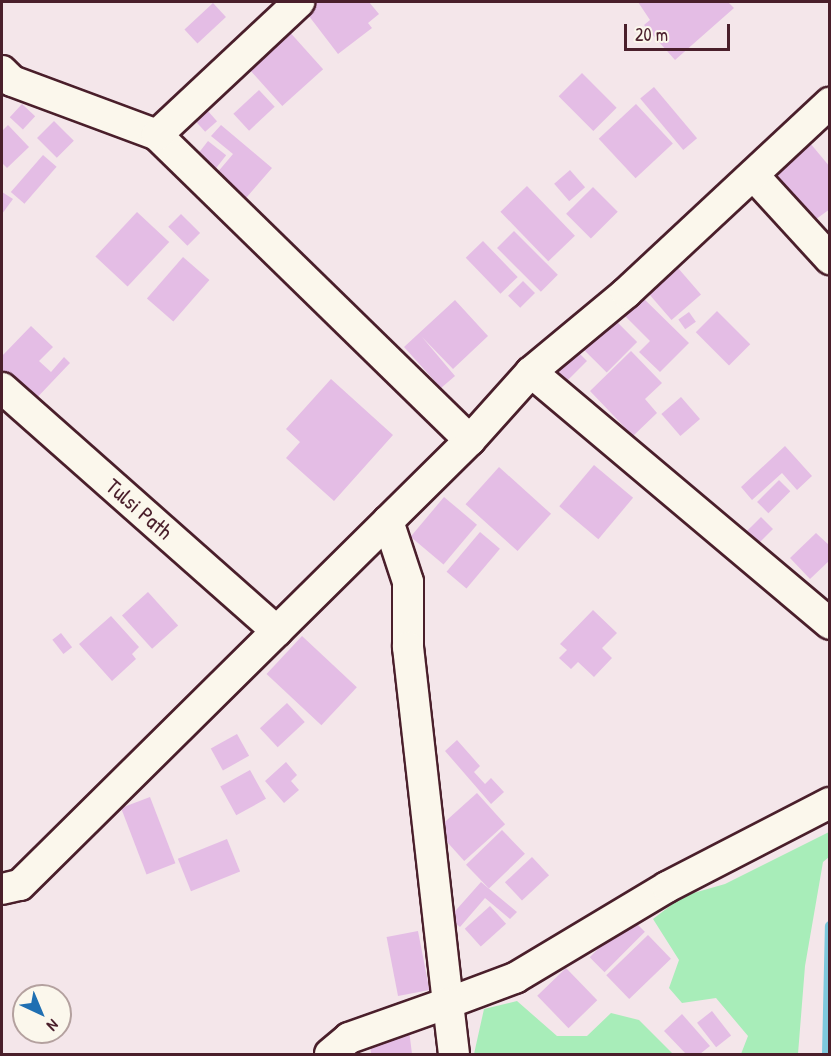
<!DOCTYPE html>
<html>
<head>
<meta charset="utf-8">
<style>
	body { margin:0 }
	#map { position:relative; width:831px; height:1056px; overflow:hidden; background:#f4e6ea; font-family:"Patrick Hand",sans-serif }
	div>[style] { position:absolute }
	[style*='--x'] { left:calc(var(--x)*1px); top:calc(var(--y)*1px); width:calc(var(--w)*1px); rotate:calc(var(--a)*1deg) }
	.green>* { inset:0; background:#a8edb9 }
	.stream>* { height:10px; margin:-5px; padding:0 5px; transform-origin:5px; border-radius:5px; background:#7ec9dd }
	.building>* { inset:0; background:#e4bde5; transform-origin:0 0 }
	.roads { filter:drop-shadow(2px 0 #4a1f2b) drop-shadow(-2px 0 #4a1f2b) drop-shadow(0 2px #4a1f2b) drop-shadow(0 -2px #4a1f2b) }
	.minor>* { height:30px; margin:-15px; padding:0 15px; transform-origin:15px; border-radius:15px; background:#fbf7ec }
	span { translate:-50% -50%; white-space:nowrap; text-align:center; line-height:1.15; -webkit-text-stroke:4.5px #fbf7ec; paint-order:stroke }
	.street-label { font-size:22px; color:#4a1f2b }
	.frame { position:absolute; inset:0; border:3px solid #4a1f2b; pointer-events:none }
	.north { position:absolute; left:12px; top:984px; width:60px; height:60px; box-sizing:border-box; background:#fbf7ec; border:2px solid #b4a19f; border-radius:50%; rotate:136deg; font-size:16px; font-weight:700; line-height:24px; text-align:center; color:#4a1f2b }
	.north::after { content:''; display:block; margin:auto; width:21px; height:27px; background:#1f6fb2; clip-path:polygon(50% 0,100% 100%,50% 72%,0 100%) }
	.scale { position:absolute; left:624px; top:24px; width:106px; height:27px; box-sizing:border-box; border:3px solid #4a1f2b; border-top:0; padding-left:8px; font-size:18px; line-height:21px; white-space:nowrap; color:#4a1f2b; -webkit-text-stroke:4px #fbf7ec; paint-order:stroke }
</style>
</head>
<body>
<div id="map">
	<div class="green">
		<i style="clip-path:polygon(829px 832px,829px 857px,823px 862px,805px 966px,798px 1054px,741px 1054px,748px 1036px,716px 998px,682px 1003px,669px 988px,679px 960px,653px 919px,683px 896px,725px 884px)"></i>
		<i style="clip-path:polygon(517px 1001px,557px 1036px,587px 1036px,611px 1013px,639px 1020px,673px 1054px,474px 1054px,484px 1009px)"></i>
	</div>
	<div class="stream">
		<i style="--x:827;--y:1054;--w:128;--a:-88.7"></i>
	</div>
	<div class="building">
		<i style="clip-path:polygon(309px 2px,369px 2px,379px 14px,368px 23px,372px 28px,338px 54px,302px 7px)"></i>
		<i style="clip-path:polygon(638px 2px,728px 2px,734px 8px,675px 60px,644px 25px,650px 20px)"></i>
		<i style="left:213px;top:3px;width:19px;height:39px;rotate:47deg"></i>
		<i style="left:287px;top:29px;width:54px;height:55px;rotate:48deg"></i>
		<i style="left:582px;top:73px;width:49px;height:33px;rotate:45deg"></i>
		<i style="left:654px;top:87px;width:67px;height:18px;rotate:50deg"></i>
		<i style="left:259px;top:90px;width:23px;height:35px;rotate:47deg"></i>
		<i style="left:22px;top:104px;width:18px;height:18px;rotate:43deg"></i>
		<i style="left:636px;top:104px;width:54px;height:51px;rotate:47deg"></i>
		<i style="left:207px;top:110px;width:15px;height:16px;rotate:48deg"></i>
		<i style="left:54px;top:121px;width:28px;height:24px;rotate:45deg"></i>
		<i style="clip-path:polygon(8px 125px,29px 147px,7px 168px,2px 163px,2px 131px)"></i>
		<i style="clip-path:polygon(221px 125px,272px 168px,240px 205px,211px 180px,233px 154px,211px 136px)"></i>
		<i style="left:208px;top:141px;width:23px;height:26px;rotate:38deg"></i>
		<i style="clip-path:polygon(810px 143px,830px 167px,830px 209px,812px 222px,773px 174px)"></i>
		<i style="left:43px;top:155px;width:18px;height:49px;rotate:41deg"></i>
		<i style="left:570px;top:170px;width:23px;height:21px;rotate:49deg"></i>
		<i style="left:527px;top:186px;width:69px;height:37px;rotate:46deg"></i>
		<i style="left:593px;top:187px;width:35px;height:38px;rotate:45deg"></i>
		<i style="clip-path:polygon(2px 192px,13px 199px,2px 214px)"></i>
		<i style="left:137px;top:212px;width:44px;height:61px;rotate:43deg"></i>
		<i style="left:181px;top:214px;width:27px;height:18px;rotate:45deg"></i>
		<i style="left:514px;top:231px;width:62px;height:24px;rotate:45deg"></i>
		<i style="left:483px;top:241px;width:50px;height:24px;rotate:46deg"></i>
		<i style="left:183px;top:257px;width:35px;height:55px;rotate:41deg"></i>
		<i style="left:678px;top:268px;width:35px;height:39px;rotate:49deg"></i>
		<i style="left:523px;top:281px;width:17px;height:21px;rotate:45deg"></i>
		<i style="clip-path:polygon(638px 293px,689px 343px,660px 372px,639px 352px,650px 341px,620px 311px)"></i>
		<i style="clip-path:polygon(455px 300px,488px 336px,453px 369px,422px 337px,455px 376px,441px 388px,404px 347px)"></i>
		<i style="left:606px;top:311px;width:44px;height:43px;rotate:45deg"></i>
		<i style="left:717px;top:311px;width:47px;height:30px;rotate:45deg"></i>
		<i style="left:689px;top:312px;width:12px;height:13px;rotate:55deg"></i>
		<i style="clip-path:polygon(31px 326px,53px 347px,39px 361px,51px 372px,64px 357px,70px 363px,31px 404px,2px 375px,2px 356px)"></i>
		<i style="left:570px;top:344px;width:24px;height:33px;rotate:45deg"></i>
		<i style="clip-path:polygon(631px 351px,662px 383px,645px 399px,657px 413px,633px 436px,590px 391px)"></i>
		<i style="clip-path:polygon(331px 379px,393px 435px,334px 501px,286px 458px,300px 442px,286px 429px)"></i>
		<i style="left:681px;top:397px;width:29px;height:26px;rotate:49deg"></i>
		<i style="clip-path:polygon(785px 446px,812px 476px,797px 490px,782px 473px,752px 500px,741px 487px)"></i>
		<i style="left:594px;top:465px;width:51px;height:54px;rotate:40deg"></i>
		<i style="left:499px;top:467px;width:70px;height:50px;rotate:42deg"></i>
		<i style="left:779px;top:480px;width:16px;height:31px;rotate:45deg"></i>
		<i style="left:444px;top:497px;width:43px;height:52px;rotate:40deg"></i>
		<i style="left:761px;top:517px;width:17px;height:28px;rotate:45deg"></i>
		<i style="left:480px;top:532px;width:26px;height:52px;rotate:40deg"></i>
		<i style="clip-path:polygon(816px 533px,830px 546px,830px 560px,810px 579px,790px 558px)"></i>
		<i style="left:148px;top:592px;width:45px;height:35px;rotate:48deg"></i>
		<i style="clip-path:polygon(593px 610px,617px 633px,602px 648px,612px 658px,594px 677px,578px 662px,571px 669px,559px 658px,567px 650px,560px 644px)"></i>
		<i style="clip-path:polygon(111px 616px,139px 647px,132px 654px,136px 659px,112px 681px,79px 644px)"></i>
		<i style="left:61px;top:633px;width:18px;height:11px;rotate:52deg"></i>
		<i style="left:302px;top:636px;width:75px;height:52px;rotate:43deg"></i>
		<i style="left:287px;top:703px;width:26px;height:37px;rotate:47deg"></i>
		<i style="left:237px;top:734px;width:25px;height:30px;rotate:61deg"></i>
		<i style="clip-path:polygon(457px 740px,480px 766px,474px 772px,485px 784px,491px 778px,504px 792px,491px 804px,445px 751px)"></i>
		<i style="clip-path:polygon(286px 762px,297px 775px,291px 781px,299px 790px,284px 803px,265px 781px)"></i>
		<i style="left:250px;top:770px;width:33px;height:34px;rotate:61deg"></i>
		<i style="left:477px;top:793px;width:42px;height:55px;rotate:48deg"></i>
		<i style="left:150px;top:797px;width:71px;height:31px;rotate:69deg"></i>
		<i style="left:502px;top:830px;width:33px;height:50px;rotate:46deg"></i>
		<i style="left:227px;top:839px;width:35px;height:53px;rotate:68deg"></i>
		<i style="left:532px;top:857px;width:25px;height:37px;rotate:47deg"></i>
		<i style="clip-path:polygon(481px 882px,517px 912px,510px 919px,485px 898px,460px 927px,449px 918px)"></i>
		<i style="left:490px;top:906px;width:24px;height:34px;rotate:48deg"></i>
		<i style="left:630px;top:917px;width:21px;height:57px;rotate:45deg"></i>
		<i style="left:418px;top:931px;width:60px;height:32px;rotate:79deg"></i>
		<i style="left:648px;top:935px;width:33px;height:58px;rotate:46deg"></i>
		<i style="left:566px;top:968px;width:45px;height:40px;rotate:46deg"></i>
		<i style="left:712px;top:1011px;width:31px;height:19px;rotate:52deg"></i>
		<i style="clip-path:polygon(682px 1014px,710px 1046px,700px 1054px,686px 1054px,664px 1031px)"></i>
		<i style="clip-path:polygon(409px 1030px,412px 1054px,371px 1054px,369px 1035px)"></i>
	</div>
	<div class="roads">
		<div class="minor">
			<i style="--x:2;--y:71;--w:14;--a:45"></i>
			<i style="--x:12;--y:81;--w:155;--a:20.4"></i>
			<i style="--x:157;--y:135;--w:437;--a:44.3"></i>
			<i style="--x:157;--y:135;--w:195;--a:-43.1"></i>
			<i style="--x:754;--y:176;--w:113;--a:47.5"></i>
			<i style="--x:531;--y:372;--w:391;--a:40.1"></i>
			<i style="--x:2;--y:388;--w:367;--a:41.5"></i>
			<i style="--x:388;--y:521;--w:64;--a:71.8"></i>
			<i style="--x:408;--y:582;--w:65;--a:90"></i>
			<i style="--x:408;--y:647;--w:358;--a:83.6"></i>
			<i style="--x:448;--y:1003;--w:72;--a:-20.5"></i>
			<i style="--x:515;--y:978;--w:177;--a:-30.9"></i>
			<i style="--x:667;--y:887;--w:183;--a:-27.3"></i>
			<i style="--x:2;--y:889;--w:18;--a:-13"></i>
			<i style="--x:20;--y:885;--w:633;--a:-44.68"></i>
			<i style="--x:470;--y:440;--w:91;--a:-48.1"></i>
			<i style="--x:531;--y:372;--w:124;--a:-39.7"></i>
			<i style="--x:626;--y:293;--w:279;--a:-43"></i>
			<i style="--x:330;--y:1054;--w:25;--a:-40"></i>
			<i style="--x:349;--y:1038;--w:105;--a:-19.5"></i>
			<i style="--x:448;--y:1003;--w:51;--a:83.3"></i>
		</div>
	</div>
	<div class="street-label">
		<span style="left:139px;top:509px;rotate:41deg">Tulsi Path</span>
	</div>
	<div class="frame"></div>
	<div class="north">N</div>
	<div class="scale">20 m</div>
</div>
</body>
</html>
